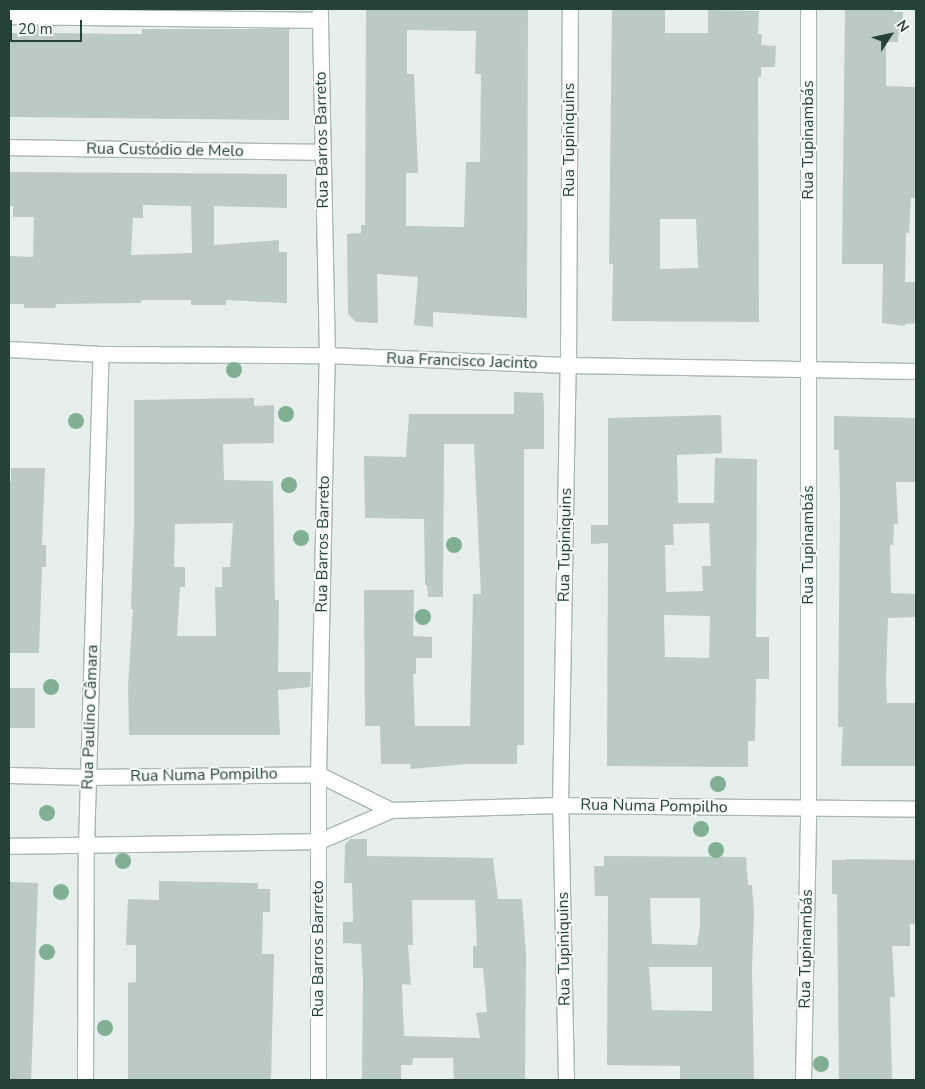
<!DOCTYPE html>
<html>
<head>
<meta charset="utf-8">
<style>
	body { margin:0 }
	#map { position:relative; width:925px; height:1089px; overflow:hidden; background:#e6efeb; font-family:"Nunito Sans",sans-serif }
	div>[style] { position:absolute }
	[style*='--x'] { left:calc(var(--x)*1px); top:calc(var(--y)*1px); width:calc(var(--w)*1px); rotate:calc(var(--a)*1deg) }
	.building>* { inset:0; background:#bbcac4; transform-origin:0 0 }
	.roads { filter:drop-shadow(1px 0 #a8b8b2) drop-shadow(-1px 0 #a8b8b2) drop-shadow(0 1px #a8b8b2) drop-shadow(0 -1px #a8b8b2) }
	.minor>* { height:15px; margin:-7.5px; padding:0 7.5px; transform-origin:7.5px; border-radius:7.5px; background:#fff }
	.trees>* { width:16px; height:16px; margin:-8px; border-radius:50%; background:#80af93 }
	span { translate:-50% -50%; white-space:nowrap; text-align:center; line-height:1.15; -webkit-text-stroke:4px #f7fbf9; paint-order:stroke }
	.street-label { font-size:16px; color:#24423a }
	.frame { position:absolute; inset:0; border:10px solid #24423a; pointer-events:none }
	.north { position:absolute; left:865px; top:10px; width:50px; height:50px; -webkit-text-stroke:4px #f7fbf9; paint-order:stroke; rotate:55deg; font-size:14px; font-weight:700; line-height:20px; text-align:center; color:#24423a }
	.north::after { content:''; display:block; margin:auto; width:18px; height:22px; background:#24423a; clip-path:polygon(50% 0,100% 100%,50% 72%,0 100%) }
	.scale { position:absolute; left:10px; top:20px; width:72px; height:22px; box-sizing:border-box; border:2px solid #24423a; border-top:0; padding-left:6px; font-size:15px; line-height:18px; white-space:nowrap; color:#24423a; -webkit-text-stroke:4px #f7fbf9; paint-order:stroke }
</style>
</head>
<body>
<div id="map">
	<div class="building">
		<i style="clip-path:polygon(evenodd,366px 9px,528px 9px,527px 318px,433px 312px,433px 327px,414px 325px,418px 277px,377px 274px,378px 323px,356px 322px,348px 314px,347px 234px,361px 233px,361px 225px,365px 225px,366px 9px,407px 30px,476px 31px,475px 74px,481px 74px,480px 162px,466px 162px,464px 227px,406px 226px,406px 173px,418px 173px,414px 74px,407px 74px,407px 30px)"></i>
		<i style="clip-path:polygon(evenodd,612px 9px,665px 9px,665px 33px,708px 33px,708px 10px,759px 11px,758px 34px,762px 34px,761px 45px,776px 46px,775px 67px,761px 67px,761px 77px,758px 77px,759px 322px,612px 321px,613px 264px,609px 264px,612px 9px,660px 219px,696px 219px,698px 268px,660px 269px,660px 219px)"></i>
		<i style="clip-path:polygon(845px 9px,894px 9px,894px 12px,903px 12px,902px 35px,898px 34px,898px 42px,886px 42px,886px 86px,916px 87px,916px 198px,911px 198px,909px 233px,906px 233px,905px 282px,916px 282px,916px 323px,905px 324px,905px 326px,882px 323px,883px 264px,842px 264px)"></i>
		<i style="clip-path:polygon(32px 26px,54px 27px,54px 33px,120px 34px,142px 34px,142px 29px,289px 29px,289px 120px,9px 117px,9px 33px,33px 33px)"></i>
		<i style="clip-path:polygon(evenodd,9px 172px,287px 174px,287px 208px,214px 206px,214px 245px,279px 240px,279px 252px,287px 252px,287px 303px,226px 300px,226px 305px,191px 305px,191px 300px,141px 300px,141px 303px,56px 304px,55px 308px,24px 308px,24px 304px,9px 304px,9px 256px,33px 257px,34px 217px,13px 217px,13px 206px,9px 206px,9px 172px,143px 205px,191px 206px,192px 253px,131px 255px,133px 218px,143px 218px,143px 205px)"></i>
		<i style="clip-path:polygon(514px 392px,543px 393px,544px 407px,544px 449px,524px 449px,524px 745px,517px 745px,517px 764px,467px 764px,411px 769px,410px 764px,381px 764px,380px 726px,365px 726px,364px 590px,414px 590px,413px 636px,432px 637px,432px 658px,416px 658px,416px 674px,413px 674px,415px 726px,470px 726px,473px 594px,481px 594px,474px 444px,444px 444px,443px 597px,428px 597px,427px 585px,425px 585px,424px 519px,365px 518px,364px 456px,406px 457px,409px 414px,514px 414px)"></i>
		<i style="clip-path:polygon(evenodd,254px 398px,254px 406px,274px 405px,274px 443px,223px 444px,224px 480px,273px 481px,275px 600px,279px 600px,278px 672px,311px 672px,310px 687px,278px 690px,280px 735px,129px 735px,128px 686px,133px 609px,131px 609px,134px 524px,134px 400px,254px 398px,233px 523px,230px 567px,222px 567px,222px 587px,215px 587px,216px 636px,177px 636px,180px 587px,185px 587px,185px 567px,174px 567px,175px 524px,233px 523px)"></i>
		<i style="clip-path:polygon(evenodd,721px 415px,722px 453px,677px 455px,678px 503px,714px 503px,715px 458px,757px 459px,756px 637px,769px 637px,769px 679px,756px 679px,755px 741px,748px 741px,748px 767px,607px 766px,608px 543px,591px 544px,591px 525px,608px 525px,608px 418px,721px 415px,709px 523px,711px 566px,702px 566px,703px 591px,666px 592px,665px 545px,674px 545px,673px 524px,709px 523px,721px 415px,664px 615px,710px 616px,709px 658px,665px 657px,664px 615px)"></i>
		<i style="clip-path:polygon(834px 416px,916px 418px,916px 482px,896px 482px,898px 524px,894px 524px,893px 545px,890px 545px,891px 593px,916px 594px,916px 617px,888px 618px,886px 681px,887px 703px,916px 703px,916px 766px,841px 766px,843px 727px,838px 727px,840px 503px,839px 450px,834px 450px)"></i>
		<i style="clip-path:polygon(11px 468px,45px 468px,42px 545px,46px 545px,46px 567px,42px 567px,39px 653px,9px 653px,9px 482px,11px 482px)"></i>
		<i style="left:9px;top:688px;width:26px;height:40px"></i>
		<i style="clip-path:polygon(evenodd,351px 839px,367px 839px,367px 856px,493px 858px,498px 899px,522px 899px,526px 954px,525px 1080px,454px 1080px,453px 1058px,413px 1058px,412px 1065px,401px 1065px,401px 1080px,362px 1080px,363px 981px,361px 944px,343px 943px,343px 922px,353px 922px,352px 883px,344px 883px,345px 844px,351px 839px,412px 900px,475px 900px,477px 946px,473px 946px,473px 968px,483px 968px,487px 1012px,476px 1013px,480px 1038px,404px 1036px,402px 984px,411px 985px,408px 945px,413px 945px,412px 900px)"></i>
		<i style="clip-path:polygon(evenodd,604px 856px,746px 857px,748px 885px,752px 885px,754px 913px,752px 968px,754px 1080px,680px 1080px,680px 1066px,607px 1065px,608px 896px,595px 896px,594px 866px,604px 866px,604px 856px,650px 898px,700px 898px,700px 927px,697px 945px,652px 944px,650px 898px,604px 856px,649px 967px,712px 967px,712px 1011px,652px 1010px,649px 967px)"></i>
		<i style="clip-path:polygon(845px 859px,916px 860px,916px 924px,910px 924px,910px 946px,892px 946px,895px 997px,890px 997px,892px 1080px,839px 1080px,837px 894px,832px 894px,832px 860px,845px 860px)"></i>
		<i style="clip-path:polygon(159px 881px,258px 883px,258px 889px,270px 889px,270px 912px,263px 912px,262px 954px,274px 954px,271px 1080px,128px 1080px,128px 983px,136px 982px,136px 945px,126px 945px,128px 899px,159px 900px)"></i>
		<i style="left:9px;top:882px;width:29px;height:198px;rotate:2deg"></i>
	</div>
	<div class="roads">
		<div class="minor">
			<i style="--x:9;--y:16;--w:311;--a:0.7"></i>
			<i style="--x:9;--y:147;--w:313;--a:0.9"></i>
			<i style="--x:9;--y:349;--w:92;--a:3.1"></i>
			<i style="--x:101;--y:354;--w:226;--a:0.3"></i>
			<i style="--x:327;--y:355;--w:241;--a:2.4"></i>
			<i style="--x:568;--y:365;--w:348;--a:1"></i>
			<i style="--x:9;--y:775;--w:79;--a:1.5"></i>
			<i style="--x:88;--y:777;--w:230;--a:-0.7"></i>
			<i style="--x:318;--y:774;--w:81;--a:26.3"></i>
			<i style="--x:9;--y:846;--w:310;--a:-0.9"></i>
			<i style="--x:319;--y:841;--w:78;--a:-23.3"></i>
			<i style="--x:391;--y:810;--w:169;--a:-1.7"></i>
			<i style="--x:560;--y:805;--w:356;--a:0.6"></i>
			<i style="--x:85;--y:1080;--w:235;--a:-89.8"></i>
			<i style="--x:86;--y:845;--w:491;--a:-88.3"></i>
			<i style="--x:318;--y:1080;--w:306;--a:-90"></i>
			<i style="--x:318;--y:774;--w:419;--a:-88.8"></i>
			<i style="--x:327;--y:355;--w:346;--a:-91.2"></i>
			<i style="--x:566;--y:1080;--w:275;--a:-91.2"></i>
			<i style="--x:560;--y:805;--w:440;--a:-89"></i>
			<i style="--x:568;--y:365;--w:356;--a:-89.7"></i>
			<i style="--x:803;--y:1080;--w:271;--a:-88.9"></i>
			<i style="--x:808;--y:809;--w:800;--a:-90"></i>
		</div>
	</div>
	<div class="trees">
		<i style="left:234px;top:370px"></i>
		<i style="left:286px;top:414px"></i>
		<i style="left:76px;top:421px"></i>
		<i style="left:289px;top:485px"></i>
		<i style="left:301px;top:538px"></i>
		<i style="left:454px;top:545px"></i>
		<i style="left:423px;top:617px"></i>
		<i style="left:51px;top:687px"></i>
		<i style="left:718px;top:784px"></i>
		<i style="left:47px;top:813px"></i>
		<i style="left:701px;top:829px"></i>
		<i style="left:716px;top:850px"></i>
		<i style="left:123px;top:861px"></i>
		<i style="left:61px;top:892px"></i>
		<i style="left:47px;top:952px"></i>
		<i style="left:105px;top:1028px"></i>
		<i style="left:821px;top:1064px"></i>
	</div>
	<div class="street-label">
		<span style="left:322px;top:140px;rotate:-91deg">Rua Barros Barreto</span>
		<span style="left:569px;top:140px;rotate:-90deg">Rua Tupiniquins</span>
		<span style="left:808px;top:140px;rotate:-90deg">Rua Tupinambás</span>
		<span style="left:165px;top:150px;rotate:1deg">Rua Custódio de Melo</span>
		<span style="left:462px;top:361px;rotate:2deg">Rua Francisco Jacinto</span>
		<span style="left:323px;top:544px;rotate:-89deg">Rua Barros Barreto</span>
		<span style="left:565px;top:545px;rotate:-89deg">Rua Tupiniquins</span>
		<span style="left:808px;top:545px;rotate:-90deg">Rua Tupinambás</span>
		<span style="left:90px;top:717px;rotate:-88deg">Rua Paulino Câmara</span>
		<span style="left:204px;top:775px;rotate:-1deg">Rua Numa Pompilho</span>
		<span style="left:654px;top:806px;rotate:1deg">Rua Numa Pompilho</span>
		<span style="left:318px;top:949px;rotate:-90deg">Rua Barros Barreto</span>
		<span style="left:564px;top:949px;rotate:-91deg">Rua Tupiniquins</span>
		<span style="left:806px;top:949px;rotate:-89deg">Rua Tupinambás</span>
	</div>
	<div class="frame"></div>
	<div class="north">N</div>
	<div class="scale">20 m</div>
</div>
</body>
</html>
